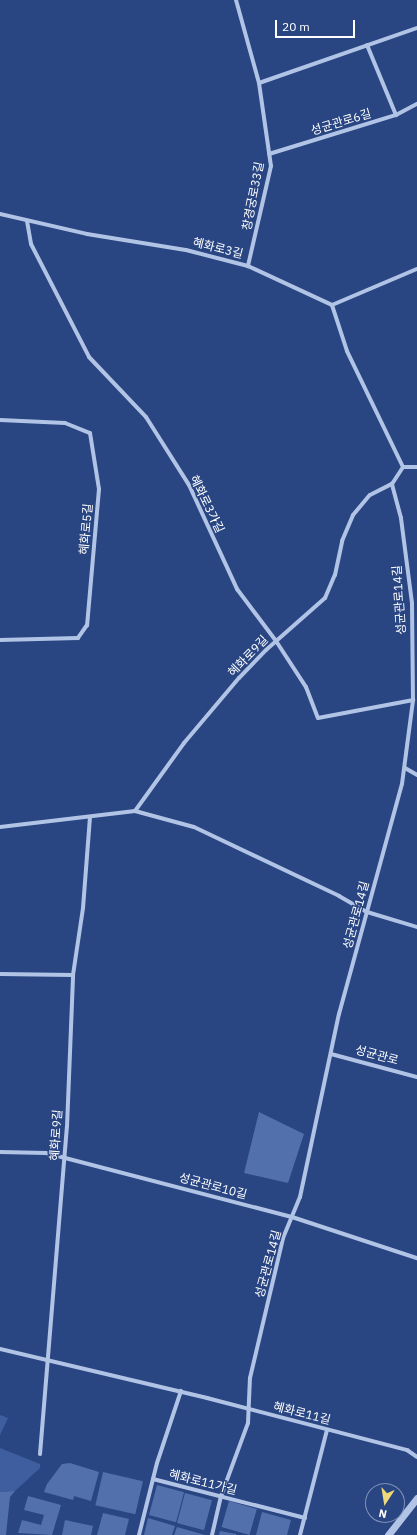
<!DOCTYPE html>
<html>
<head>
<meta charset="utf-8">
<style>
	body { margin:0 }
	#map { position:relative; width:417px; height:1535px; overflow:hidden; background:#294683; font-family:"IBM Plex Sans","Noto Sans KR",sans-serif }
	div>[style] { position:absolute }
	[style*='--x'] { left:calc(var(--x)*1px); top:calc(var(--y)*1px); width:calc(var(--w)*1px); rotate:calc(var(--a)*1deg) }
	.green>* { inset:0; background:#3e5e9f }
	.building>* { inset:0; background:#5270ab; transform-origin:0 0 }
	.minor>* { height:4px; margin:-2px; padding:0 2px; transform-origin:2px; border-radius:2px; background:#b2c4e6 }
	.tertiary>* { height:7px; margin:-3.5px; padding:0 3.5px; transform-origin:3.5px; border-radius:3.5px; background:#b2c4e6 }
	span { translate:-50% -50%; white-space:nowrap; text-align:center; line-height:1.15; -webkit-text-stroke:3px #294683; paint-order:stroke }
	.street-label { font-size:12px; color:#fff }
	.north { position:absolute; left:365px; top:1483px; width:40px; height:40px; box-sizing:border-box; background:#294683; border:1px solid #7f90b5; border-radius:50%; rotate:192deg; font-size:11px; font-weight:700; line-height:16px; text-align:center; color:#fff }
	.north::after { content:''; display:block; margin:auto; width:14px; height:18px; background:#eed979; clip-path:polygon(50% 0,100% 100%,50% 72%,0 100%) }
	.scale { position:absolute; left:275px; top:20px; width:80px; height:18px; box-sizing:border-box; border:2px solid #fff; border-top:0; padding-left:5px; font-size:12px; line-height:14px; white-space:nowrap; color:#fff; -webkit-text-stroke:3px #294683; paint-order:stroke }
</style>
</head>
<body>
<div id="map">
	<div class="green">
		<i style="clip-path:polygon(0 1415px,8px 1418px,0 1435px)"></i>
		<i style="clip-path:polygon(0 1448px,40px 1464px,40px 1468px,15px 1491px,0 1492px)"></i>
	</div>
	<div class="building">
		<i style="clip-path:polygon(259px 1112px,304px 1134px,288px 1183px,244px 1173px)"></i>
		<i style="clip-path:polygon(70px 1463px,99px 1472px,91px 1501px,74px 1496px,73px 1500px,44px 1492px,47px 1484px,62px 1464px)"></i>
		<i style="left:103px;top:1472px;width:41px;height:34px;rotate:13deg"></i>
		<i style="left:157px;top:1485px;width:28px;height:31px;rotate:15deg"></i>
		<i style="clip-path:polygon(15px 1491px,10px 1497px,6px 1535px,0 1535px,0 1492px)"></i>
		<i style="left:185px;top:1493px;width:28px;height:31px;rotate:15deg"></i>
		<i style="clip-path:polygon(28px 1496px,61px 1505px,52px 1535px,18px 1533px,22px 1520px,41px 1525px,44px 1515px,24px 1510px)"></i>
		<i style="left:229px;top:1501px;width:29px;height:27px;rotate:16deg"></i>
		<i style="clip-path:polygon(262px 1512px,291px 1520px,287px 1535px,256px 1535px)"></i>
		<i style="clip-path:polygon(103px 1513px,129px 1519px,125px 1535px,97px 1535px)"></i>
		<i style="clip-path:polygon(148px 1518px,175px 1526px,172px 1535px,144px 1535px)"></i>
		<i style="clip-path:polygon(65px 1520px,93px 1526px,91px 1535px,62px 1535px)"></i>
		<i style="clip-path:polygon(177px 1527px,205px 1535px,174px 1535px)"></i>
		<i style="clip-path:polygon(220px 1531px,236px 1534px,236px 1535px,219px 1535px)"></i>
	</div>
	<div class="minor">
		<i style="--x:236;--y:0;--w:86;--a:74.5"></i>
		<i style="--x:259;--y:83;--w:84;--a:81.8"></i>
		<i style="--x:271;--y:166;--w:103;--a:103"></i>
		<i style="--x:367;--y:45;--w:76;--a:67.5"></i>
		<i style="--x:259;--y:83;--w:167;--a:-19.2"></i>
		<i style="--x:269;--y:154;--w:133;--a:-17.1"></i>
		<i style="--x:396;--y:115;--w:24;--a:-28"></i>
		<i style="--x:0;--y:214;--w:89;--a:12.9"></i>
		<i style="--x:87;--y:234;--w:100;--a:9.2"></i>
		<i style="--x:186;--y:250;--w:64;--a:14.5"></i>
		<i style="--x:248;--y:266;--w:93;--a:24.9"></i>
		<i style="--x:332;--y:305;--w:92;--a:-23"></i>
		<i style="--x:27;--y:221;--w:23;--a:80"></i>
		<i style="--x:31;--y:244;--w:127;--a:62.8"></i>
		<i style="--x:89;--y:357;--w:83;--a:46.5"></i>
		<i style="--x:146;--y:417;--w:80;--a:57.7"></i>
		<i style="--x:189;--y:485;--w:115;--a:65.2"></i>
		<i style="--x:237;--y:589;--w:65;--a:53.1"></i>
		<i style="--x:276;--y:641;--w:55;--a:56.9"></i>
		<i style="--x:306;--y:687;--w:33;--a:69"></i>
		<i style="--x:318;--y:718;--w:97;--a:-10.7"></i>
		<i style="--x:0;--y:420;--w:65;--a:2.6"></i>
		<i style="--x:65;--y:423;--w:27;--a:22"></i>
		<i style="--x:90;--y:433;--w:57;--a:80.9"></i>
		<i style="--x:99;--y:489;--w:137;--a:95"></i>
		<i style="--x:87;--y:625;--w:16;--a:125"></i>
		<i style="--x:78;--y:638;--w:78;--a:178.5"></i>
		<i style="--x:403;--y:467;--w:14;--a:0"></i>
		<i style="--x:405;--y:768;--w:14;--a:30"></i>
		<i style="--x:135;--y:811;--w:84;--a:-54.2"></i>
		<i style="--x:184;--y:743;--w:85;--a:-49.8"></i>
		<i style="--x:239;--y:678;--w:39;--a:-46"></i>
		<i style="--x:266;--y:650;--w:79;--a:-41.4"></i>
		<i style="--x:325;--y:598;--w:25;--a:-67"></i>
		<i style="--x:335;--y:575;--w:35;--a:-78"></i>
		<i style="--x:342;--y:541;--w:28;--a:-67"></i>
		<i style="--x:353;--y:515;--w:26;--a:-50"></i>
		<i style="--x:370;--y:495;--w:25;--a:-27"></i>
		<i style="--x:0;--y:827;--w:136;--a:-6.8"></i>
		<i style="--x:135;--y:811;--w:61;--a:15.2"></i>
		<i style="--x:194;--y:827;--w:161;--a:25.4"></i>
		<i style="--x:339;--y:896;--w:32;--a:30"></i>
		<i style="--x:367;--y:912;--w:52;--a:16.7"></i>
		<i style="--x:0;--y:974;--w:73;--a:0.8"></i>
		<i style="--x:331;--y:1054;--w:89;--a:15"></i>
		<i style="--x:0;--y:1152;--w:46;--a:1.2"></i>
		<i style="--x:46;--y:1153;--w:254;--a:14.6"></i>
		<i style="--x:292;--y:1217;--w:132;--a:18.2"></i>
		<i style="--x:0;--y:1349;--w:213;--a:13.3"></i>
		<i style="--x:207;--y:1398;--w:207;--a:14.6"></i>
		<i style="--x:407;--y:1450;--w:12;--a:35"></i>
		<i style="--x:40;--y:1454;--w:328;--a:-85.3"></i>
		<i style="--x:67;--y:1127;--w:152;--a:-87.7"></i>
		<i style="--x:73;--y:975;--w:68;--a:-81.5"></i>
		<i style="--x:83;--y:908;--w:91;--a:-85.6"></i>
		<i style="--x:153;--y:1479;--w:157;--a:14.4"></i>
		<i style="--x:139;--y:1535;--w:74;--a:-76"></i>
		<i style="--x:157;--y:1463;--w:76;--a:-71.6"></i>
		<i style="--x:212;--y:1535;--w:40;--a:-77"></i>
		<i style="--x:221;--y:1496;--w:78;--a:-69.7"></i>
		<i style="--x:248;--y:1423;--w:45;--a:-87.5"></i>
		<i style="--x:250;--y:1378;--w:144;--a:-76.7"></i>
		<i style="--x:283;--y:1238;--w:44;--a:-67.5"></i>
		<i style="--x:300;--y:1197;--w:187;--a:-78"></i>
		<i style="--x:339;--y:1014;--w:238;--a:-74.7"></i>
		<i style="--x:402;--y:784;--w:85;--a:-82.5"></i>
		<i style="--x:413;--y:700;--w:97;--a:-90.6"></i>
		<i style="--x:412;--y:603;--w:86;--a:-97.4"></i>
		<i style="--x:401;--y:518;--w:35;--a:-105"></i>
		<i style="--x:392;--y:484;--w:20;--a:-57"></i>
		<i style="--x:403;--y:467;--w:129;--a:-115.8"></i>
		<i style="--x:347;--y:351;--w:48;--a:-108.1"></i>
		<i style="--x:300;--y:1535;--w:108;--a:-75.6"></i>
	</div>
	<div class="tertiary">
		<i style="--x:388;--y:1535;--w:47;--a:-51.9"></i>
	</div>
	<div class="street-label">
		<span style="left:341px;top:122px;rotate:-17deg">성균관로6길</span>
		<span style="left:253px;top:196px;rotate:-79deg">창경궁로33길</span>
		<span style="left:218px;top:248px;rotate:14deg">혜화로3길</span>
		<span style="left:207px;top:504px;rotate:64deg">혜화로3가길</span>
		<span style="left:86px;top:529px;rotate:-85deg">혜화로5길</span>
		<span style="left:399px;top:600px;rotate:-94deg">성균관로14길</span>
		<span style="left:248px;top:656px;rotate:-46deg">혜화로9길</span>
		<span style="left:356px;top:915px;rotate:-75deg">성균관로14길</span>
		<span style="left:377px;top:1055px;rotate:15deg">성균관로</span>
		<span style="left:56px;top:1135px;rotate:-86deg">혜화로9길</span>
		<span style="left:213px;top:1186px;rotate:15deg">성균관로10길</span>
		<span style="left:268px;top:1264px;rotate:-75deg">성균관로14길</span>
		<span style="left:302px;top:1413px;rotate:14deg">혜화로11길</span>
		<span style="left:203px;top:1482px;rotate:14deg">혜화로11가길</span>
	</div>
	<div class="north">N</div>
	<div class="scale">20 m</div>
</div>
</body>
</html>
